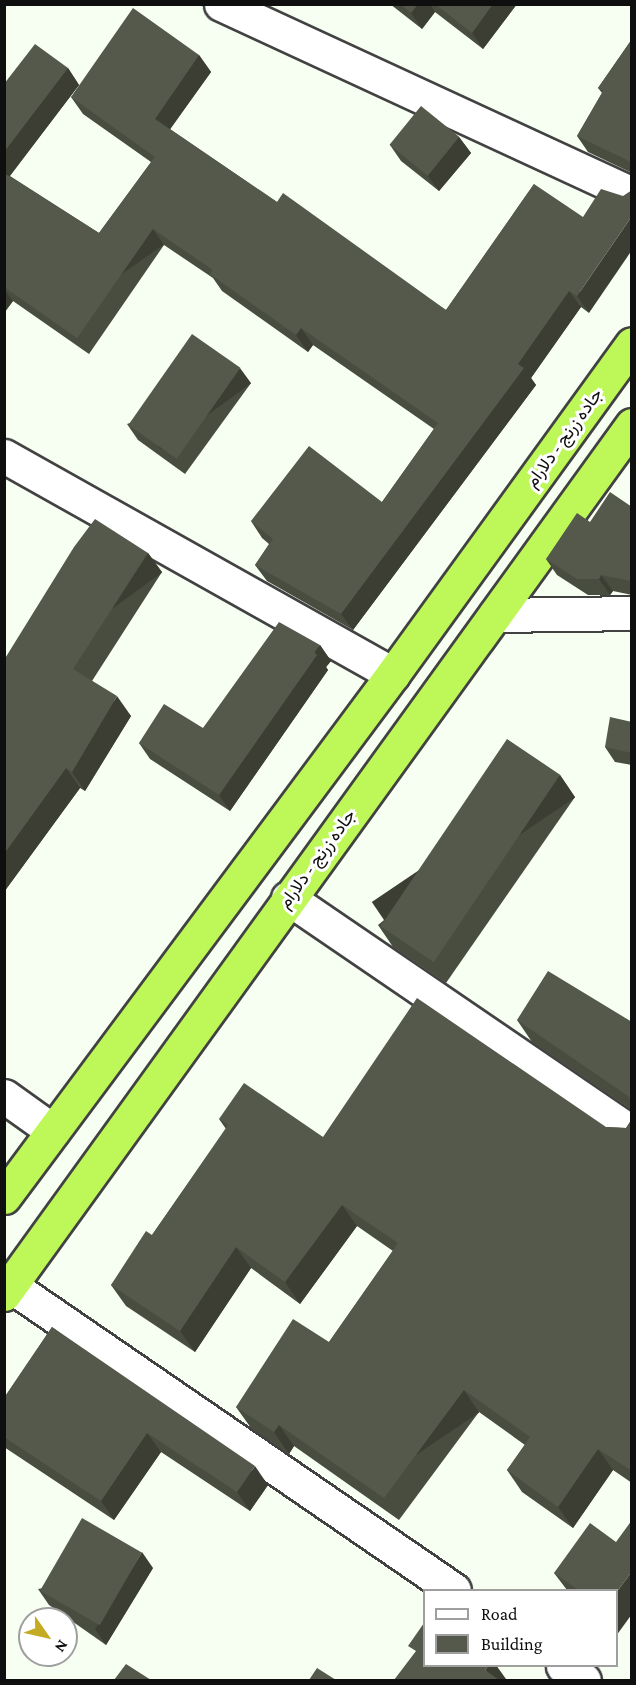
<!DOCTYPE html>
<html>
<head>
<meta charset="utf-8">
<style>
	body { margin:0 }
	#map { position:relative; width:636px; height:1685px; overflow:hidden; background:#f6fff2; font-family:"Crimson Pro",Vazirmatn,serif }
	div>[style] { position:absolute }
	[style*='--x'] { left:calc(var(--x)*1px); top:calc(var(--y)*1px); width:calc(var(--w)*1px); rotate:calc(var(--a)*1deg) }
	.roads { filter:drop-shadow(2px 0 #424242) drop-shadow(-2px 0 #424242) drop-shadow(0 2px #424242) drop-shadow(0 -2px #424242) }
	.street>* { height:33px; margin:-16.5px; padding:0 16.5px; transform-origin:16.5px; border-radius:16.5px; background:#fff }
	.highway>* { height:33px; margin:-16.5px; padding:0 16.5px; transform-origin:16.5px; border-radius:16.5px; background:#bef758 }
	.wall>* { inset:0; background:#494d40 }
	.shaded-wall>* { inset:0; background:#3c3e34; transform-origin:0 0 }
	.building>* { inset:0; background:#55594b; transform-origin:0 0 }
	span { translate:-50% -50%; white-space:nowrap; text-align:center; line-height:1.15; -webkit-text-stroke:6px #fff; paint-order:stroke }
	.street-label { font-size:18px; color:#0f0f0f }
	.frame { position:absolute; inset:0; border:6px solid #0f0f0f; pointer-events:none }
	.legend { position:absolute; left:423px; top:1589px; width:195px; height:78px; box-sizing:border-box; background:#fff; border:2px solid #9f9f9f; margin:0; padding:8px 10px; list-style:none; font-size:18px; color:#0f0f0f }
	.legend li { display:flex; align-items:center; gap:12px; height:30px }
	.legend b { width:30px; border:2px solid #9f9f9f }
	.north { position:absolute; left:18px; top:1607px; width:60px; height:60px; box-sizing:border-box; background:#fff; border:2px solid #9f9f9f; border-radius:50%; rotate:124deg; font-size:16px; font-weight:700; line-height:24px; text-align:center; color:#0f0f0f }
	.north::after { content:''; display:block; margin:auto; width:21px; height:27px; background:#c3ac23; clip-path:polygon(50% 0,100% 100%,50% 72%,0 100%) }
</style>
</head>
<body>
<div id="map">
	<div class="roads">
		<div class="street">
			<i style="--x:221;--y:4;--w:453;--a:24.8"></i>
			<i style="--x:4;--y:456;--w:446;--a:29.3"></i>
			<i style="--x:495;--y:615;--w:137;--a:-0.8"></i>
			<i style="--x:288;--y:898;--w:417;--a:34.3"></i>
			<i style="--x:4;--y:1096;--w:60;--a:35.5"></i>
			<i style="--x:11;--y:1286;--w:537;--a:34.46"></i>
			<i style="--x:563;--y:1666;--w:25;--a:34"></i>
		</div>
		<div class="highway">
			<i style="--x:4;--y:1197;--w:652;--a:-53.36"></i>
			<i style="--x:393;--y:674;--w:407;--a:-54.1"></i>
			<i style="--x:4;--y:1294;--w:1072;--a:-54.15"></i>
		</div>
	</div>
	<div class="wall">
		<i style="clip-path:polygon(390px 4px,517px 4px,483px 49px,435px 12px,422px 29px)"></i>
		<i style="clip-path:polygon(632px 39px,632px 173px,588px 152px,577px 136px,602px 93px,598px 88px)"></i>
		<i style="clip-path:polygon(199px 55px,211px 72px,170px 129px,277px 202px,446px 310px,534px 184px,589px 313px,581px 307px,531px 378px,536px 385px,353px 630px,267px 581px,255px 565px,269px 544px,262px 538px,251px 521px,382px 502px,434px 429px,313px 345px,308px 352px,222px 291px,213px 278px,164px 245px,89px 354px,13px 301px,4px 313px,4px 84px,68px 68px,79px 85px,10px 176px,99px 233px,151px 162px,83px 114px,71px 97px)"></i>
		<i style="clip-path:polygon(459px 137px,471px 153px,439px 191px,401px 161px,390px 145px)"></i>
		<i style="clip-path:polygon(251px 383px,185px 474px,138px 440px,127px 424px)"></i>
		<i style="clip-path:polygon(632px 507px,632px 595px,613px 591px,610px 595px,588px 595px,557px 575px,546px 559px,590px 522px)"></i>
		<i style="clip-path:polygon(148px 553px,162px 572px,92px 681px,131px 716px,85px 791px,80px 788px,4px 892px,4px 660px)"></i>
		<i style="clip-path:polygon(320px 645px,331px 661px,326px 667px,328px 670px,230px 811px,150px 759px,139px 743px,203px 728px)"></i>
		<i style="clip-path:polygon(632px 722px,632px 765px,615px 762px,605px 747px)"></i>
		<i style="clip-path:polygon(560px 775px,575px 797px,446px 983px,393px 947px,378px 925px)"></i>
		<i style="clip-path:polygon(517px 1020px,632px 1022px,632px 1110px,532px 1042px)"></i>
		<i style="clip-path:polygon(219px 1119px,323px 1137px,606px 1127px,626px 1128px,632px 1119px,632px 1483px,613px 1470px,573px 1528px,522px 1492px,507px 1470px,525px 1445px,479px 1412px,399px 1520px,294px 1446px,289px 1454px,251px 1428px,236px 1407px,329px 1342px,393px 1251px,357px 1226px,300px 1304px,251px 1268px,195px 1352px,126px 1306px,111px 1285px,152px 1235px,226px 1129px)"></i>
		<i style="clip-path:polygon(52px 1327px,268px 1485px,250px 1511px,161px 1452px,114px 1520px,4px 1447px,4px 1398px)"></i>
		<i style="clip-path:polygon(616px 1542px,616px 1590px,567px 1590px,554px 1573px)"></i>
		<i style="clip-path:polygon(153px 1568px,106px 1645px,49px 1605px,38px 1589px)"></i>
	</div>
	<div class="shaded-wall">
		<i style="clip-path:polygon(418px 4px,430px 4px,435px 12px,422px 29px,411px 13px)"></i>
		<i style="clip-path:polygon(493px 4px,517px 4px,483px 49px,472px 33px)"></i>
		<i style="clip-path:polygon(199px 55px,211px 72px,166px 135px,155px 119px)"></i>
		<i style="clip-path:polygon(68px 68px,79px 85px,5px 182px,4px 181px,4px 152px)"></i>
		<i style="clip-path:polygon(459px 137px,471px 153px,439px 191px,428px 176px)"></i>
		<i style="clip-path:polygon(632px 216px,632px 250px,589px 313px,577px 296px)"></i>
		<i style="left:153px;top:229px;width:19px;height:133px;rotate:55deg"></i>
		<i style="clip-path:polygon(4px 289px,13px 301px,4px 313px)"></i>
		<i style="clip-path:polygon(569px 291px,581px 307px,531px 378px,536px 385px,353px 630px,341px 614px)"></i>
		<i style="clip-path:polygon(301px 328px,313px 345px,308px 352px,296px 335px)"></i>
		<i style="left:240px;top:368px;width:19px;height:112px;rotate:54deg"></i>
		<i style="left:148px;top:553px;width:24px;height:138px;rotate:54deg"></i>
		<i style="clip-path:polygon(601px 575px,613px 591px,610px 595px,599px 579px)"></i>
		<i style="clip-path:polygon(320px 645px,331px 661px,326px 667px,328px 670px,230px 811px,219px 795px)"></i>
		<i style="clip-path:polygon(117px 696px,131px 716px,85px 791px,72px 772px)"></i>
		<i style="clip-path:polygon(66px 768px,80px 788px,4px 892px,4px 854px)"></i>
		<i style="left:560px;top:775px;width:27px;height:227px;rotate:56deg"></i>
		<i style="clip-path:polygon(342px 1205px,357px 1226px,300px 1304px,285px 1282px)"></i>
		<i style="clip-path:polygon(236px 1247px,251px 1268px,195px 1352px,180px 1331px)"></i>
		<i style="left:464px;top:1390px;width:27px;height:134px;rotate:56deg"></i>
		<i style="clip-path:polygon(279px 1425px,294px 1446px,289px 1454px,274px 1432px)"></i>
		<i style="clip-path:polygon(147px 1433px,161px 1452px,114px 1520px,101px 1501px)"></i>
		<i style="clip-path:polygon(598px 1449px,613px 1470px,573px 1528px,558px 1507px)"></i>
		<i style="clip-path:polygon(255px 1466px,268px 1485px,250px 1511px,237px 1492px)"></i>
		<i style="clip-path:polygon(142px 1552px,153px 1568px,106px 1645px,95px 1629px)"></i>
		<i style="clip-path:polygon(632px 1571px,632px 1614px,616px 1636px,616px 1593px)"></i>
		<i style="clip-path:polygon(489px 1665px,496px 1665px,506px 1679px,504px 1680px,493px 1680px,485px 1670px)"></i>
	</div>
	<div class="building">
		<i style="clip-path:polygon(400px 4px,418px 4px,411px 13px)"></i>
		<i style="clip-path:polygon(435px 4px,493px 4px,472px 33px)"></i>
		<i style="clip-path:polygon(133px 8px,199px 55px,155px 119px,277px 202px,283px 193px,446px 310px,534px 184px,583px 217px,601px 189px,623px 196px,632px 190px,632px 216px,577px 296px,569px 291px,518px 364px,524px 368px,341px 614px,255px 565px,273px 539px,251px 521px,309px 446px,382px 502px,438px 423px,301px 328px,296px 335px,210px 274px,213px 270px,153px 229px,77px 338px,4px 287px,4px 173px,99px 233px,155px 157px,71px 97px)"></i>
		<i style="clip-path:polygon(632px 39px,632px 165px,629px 161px,577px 136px,603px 91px,598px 88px)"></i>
		<i style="clip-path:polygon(35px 44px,68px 68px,4px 152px,4px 84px)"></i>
		<i style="left:421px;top:106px;width:49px;height:50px;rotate:39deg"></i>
		<i style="left:192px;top:334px;width:59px;height:111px;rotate:35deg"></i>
		<i style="clip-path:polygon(610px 492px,632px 507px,632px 580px,631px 581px,601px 575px,599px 579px,577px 579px,546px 559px,577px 513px,590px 522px)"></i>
		<i style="clip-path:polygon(95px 519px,148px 553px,73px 669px,117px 696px,72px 772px,66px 768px,4px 854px,4px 660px,74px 547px)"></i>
		<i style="clip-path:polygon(279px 622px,320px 645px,314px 652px,317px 655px,219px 795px,139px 743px,164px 704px,203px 728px)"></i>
		<i style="clip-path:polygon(610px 717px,632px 722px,632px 753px,605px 747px)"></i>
		<i style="left:507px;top:739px;width:64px;height:226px;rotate:34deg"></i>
		<i style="clip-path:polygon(548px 971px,632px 1022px,632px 1104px,628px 1096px,517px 1020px)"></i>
		<i style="clip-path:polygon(417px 998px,606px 1127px,626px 1128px,632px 1119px,632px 1471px,598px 1449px,558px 1507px,507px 1470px,530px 1437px,464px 1390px,384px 1498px,279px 1425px,274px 1432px,236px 1407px,293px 1319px,329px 1342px,398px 1243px,342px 1205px,285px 1282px,236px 1247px,180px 1331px,111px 1285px,146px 1231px,152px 1235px,228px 1125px,219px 1119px,244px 1083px,323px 1137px)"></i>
		<i style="clip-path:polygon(52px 1327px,255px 1466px,237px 1492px,147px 1433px,101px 1501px,4px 1437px,4px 1398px)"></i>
		<i style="left:82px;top:1518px;width:69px;height:84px;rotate:30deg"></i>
		<i style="clip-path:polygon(632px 1520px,632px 1571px,616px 1593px,616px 1590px,576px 1590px,577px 1589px,554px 1573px,590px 1523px,616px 1542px)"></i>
		<i style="clip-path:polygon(424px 1623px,424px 1665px,489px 1665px,485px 1670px,499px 1680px,394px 1680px,416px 1651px,408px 1646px)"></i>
		<i style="clip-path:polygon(126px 1664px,151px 1680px,114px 1680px)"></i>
		<i style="clip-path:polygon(317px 1668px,336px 1680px,309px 1680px)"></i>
	</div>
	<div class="street-label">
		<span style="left:564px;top:438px;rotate:-54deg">جاده زرنج - دلارام</span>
		<span style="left:317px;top:859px;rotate:-54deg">جاده زرنج - دلارام</span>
	</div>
	<div class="frame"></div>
	<ul class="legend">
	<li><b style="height:8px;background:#fff"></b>Road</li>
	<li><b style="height:16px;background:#55594b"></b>Building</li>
	</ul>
	<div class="north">N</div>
</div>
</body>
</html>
